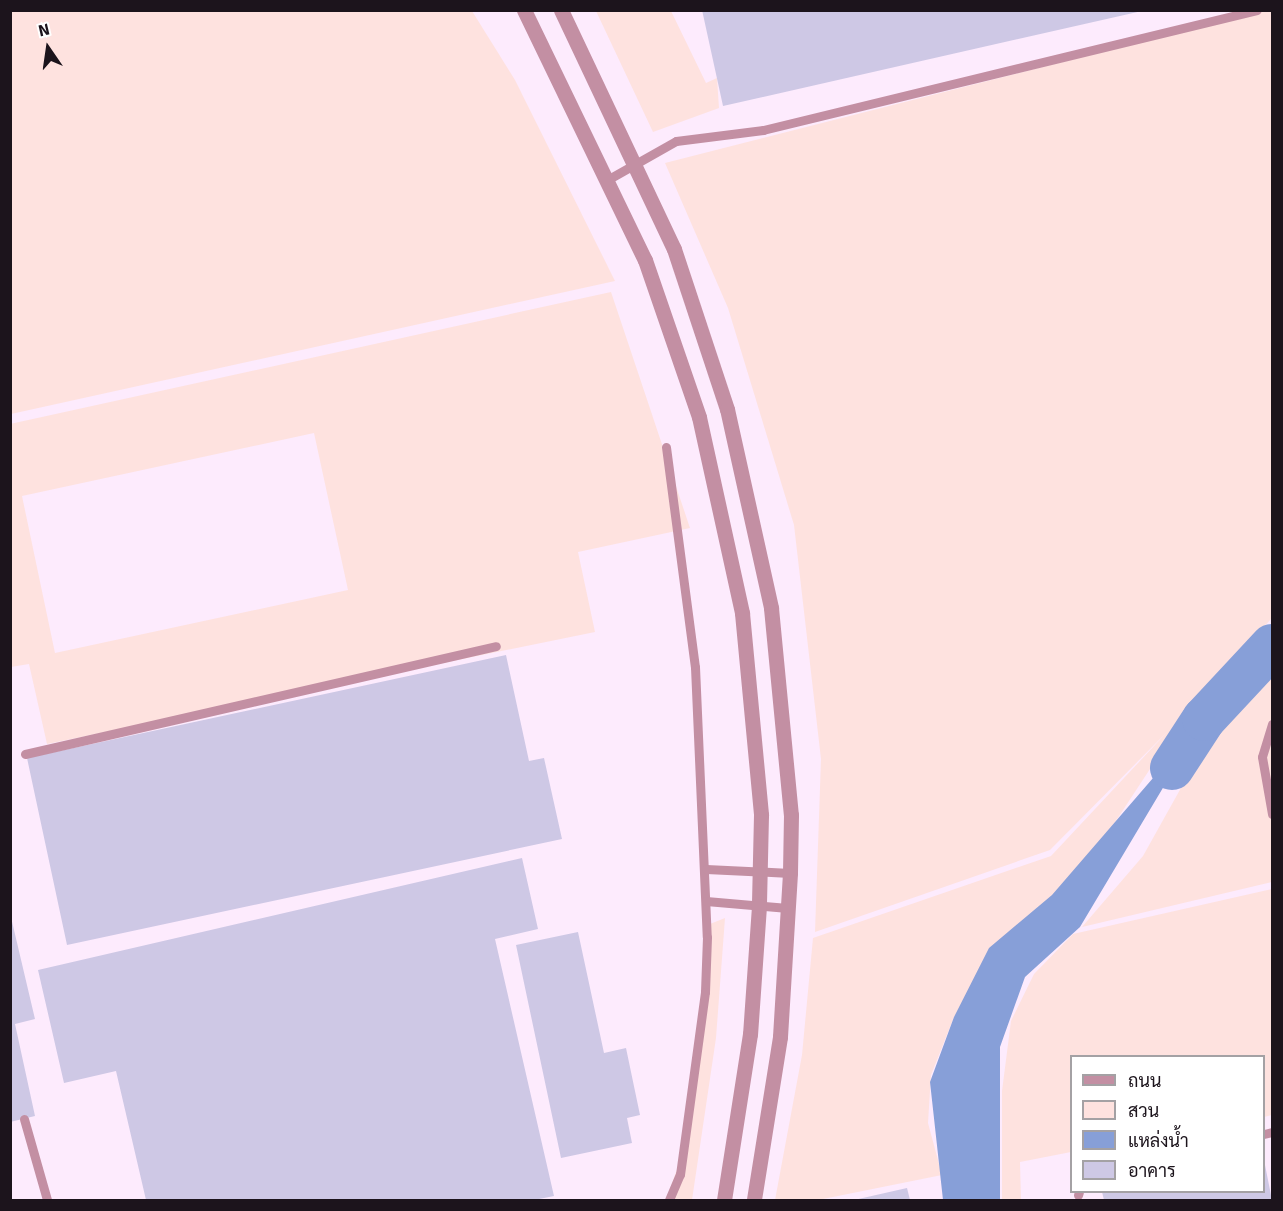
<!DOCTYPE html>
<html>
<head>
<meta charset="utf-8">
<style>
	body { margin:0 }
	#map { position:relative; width:1283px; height:1211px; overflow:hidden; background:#fffaff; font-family:Signika,Sarabun,sans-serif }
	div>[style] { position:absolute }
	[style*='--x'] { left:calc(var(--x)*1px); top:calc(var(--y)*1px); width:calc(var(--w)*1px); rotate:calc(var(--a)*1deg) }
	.built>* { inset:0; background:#fdebfd }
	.green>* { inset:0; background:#fee2df }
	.water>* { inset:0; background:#879fd8 }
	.river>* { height:44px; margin:-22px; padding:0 22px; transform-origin:22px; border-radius:22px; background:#879fd8 }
	.building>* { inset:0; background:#cec8e5 }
	.lane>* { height:9px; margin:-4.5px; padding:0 4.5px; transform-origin:4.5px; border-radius:4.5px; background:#c38fa3 }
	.street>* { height:15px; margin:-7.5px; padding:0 7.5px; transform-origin:7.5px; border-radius:7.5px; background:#c38fa3 }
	span { translate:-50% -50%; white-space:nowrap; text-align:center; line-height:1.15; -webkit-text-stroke:4.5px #fff; paint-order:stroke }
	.frame { position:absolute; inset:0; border:12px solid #1c141c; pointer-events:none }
	.legend { position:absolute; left:1070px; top:1055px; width:195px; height:138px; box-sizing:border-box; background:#fff; border:2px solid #a4a1a4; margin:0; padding:8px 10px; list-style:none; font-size:18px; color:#1c141c }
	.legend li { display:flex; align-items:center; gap:12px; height:30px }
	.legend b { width:30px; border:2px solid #a4a1a4 }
	.north { position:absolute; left:18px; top:18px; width:60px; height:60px; -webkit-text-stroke:4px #fff; paint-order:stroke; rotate:347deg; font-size:16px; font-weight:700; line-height:24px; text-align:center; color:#1c141c }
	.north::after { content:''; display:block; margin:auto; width:21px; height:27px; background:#1c141c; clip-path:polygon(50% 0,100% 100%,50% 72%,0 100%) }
</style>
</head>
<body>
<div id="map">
	<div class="built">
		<i style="clip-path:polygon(evenodd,10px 11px,1272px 11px,1272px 1200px,11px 1200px,10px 11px,1072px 1056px,1264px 1056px,1264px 1192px,1072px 1192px,1072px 1056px)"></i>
	</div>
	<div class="green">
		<i style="clip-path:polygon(10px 11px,472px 11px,515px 80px,615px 281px,11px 414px)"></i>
		<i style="clip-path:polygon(596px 11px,671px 11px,706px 83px,717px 78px,719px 108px,653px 132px)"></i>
		<i style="clip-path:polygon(1263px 11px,1272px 11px,1272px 618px,1194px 702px,1104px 839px,954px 1017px,931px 1075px,928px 1123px,942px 1175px,818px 1200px,775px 1200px,802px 1055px,813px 938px,1051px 856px,1168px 731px,1050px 850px,815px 932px,821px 759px,794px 525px,728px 308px,665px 163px)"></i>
		<i style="clip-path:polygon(evenodd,611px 292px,690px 528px,578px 552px,595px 632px,47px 744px,29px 664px,11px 667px,10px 424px,611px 292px,314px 433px,348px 590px,55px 653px,22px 496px,314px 433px)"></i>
		<i style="clip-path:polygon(1272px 666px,1272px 882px,1082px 927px,1143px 856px,1220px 718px)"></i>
		<i style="clip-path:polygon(1272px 889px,1272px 1115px,1264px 1117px,1264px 1056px,1072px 1056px,1071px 1152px,1020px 1162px,1021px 1200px,1002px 1200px,1002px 1091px,1011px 1021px,1034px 974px,1073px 934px)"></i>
		<i style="clip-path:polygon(725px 918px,716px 1038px,692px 1200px,666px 1200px,681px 1158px,710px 924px)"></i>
	</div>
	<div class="water">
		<i style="clip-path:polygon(1204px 719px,1080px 927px,1025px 977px,1000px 1047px,1000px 1200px,943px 1200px,930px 1082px,954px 1017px,989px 948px,1052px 895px)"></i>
	</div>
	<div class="river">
		<i style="--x:1172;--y:768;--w:59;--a:-56.9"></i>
		<i style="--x:1204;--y:719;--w:100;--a:-47"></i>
	</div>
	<div class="building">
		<i style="clip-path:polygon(702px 10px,1142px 10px,1142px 11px,723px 106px)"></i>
		<i style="clip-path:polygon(506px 655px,529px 761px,544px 758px,562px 839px,67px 945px,27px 758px)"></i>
		<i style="clip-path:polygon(522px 858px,538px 929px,495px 939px,554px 1196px,534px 1200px,146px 1200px,116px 1071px,64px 1083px,38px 970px)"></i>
		<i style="clip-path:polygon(10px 913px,35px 1019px,15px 1024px,35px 1116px,10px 1122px)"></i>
		<i style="clip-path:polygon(578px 932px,604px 1053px,626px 1048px,640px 1115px,627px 1118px,632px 1143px,561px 1158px,516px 945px)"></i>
		<i style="clip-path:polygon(1264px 1160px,1272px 1200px,1104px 1200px,1102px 1192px,1264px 1192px)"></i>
		<i style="clip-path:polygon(907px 1188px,910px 1200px,854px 1200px)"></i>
	</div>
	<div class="lane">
		<i style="--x:607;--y:180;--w:79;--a:-29.5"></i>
		<i style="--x:676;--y:141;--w:88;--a:-7.2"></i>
		<i style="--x:763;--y:130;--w:508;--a:-13.65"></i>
		<i style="--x:666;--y:447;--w:222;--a:82.5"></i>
		<i style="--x:695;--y:667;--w:270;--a:87.5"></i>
		<i style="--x:707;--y:937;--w:55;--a:92.1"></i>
		<i style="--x:705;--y:992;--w:184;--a:97.8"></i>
		<i style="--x:680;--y:1174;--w:28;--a:113"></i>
		<i style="--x:1272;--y:724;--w:34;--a:107"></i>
		<i style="--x:1262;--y:757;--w:58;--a:80"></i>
		<i style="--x:25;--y:754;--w:483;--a:-12.9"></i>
		<i style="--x:706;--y:869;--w:84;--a:2.7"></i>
		<i style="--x:706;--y:901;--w:82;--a:4.9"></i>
		<i style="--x:24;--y:1119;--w:84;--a:74.1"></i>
		<i style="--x:1264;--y:1134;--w:8;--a:-14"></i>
		<i style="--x:1078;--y:1195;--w:3;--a:-72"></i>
	</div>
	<div class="street">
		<i style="--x:524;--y:10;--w:278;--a:64.2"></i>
		<i style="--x:645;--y:260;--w:166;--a:71"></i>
		<i style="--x:699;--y:417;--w:201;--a:77.6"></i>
		<i style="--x:742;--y:613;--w:203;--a:84.6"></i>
		<i style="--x:761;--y:815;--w:91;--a:91.3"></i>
		<i style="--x:759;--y:906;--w:128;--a:94"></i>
		<i style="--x:750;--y:1034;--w:168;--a:98.9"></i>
		<i style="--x:561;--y:10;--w:264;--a:64.7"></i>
		<i style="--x:674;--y:249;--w:169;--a:71.7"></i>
		<i style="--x:727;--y:409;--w:204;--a:77.5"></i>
		<i style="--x:771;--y:608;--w:208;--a:84.5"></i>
		<i style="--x:791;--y:815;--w:58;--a:91"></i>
		<i style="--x:790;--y:873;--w:164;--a:93.5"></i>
		<i style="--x:780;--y:1037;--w:165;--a:99.1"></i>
	</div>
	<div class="frame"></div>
	<ul class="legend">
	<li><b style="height:8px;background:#c38fa3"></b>ถนน</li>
	<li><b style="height:16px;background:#fee2df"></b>สวน</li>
	<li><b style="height:16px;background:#879fd8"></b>แหล่งน้ำ</li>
	<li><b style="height:16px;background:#cec8e5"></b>อาคาร</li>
	</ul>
	<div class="north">N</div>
</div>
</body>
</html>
